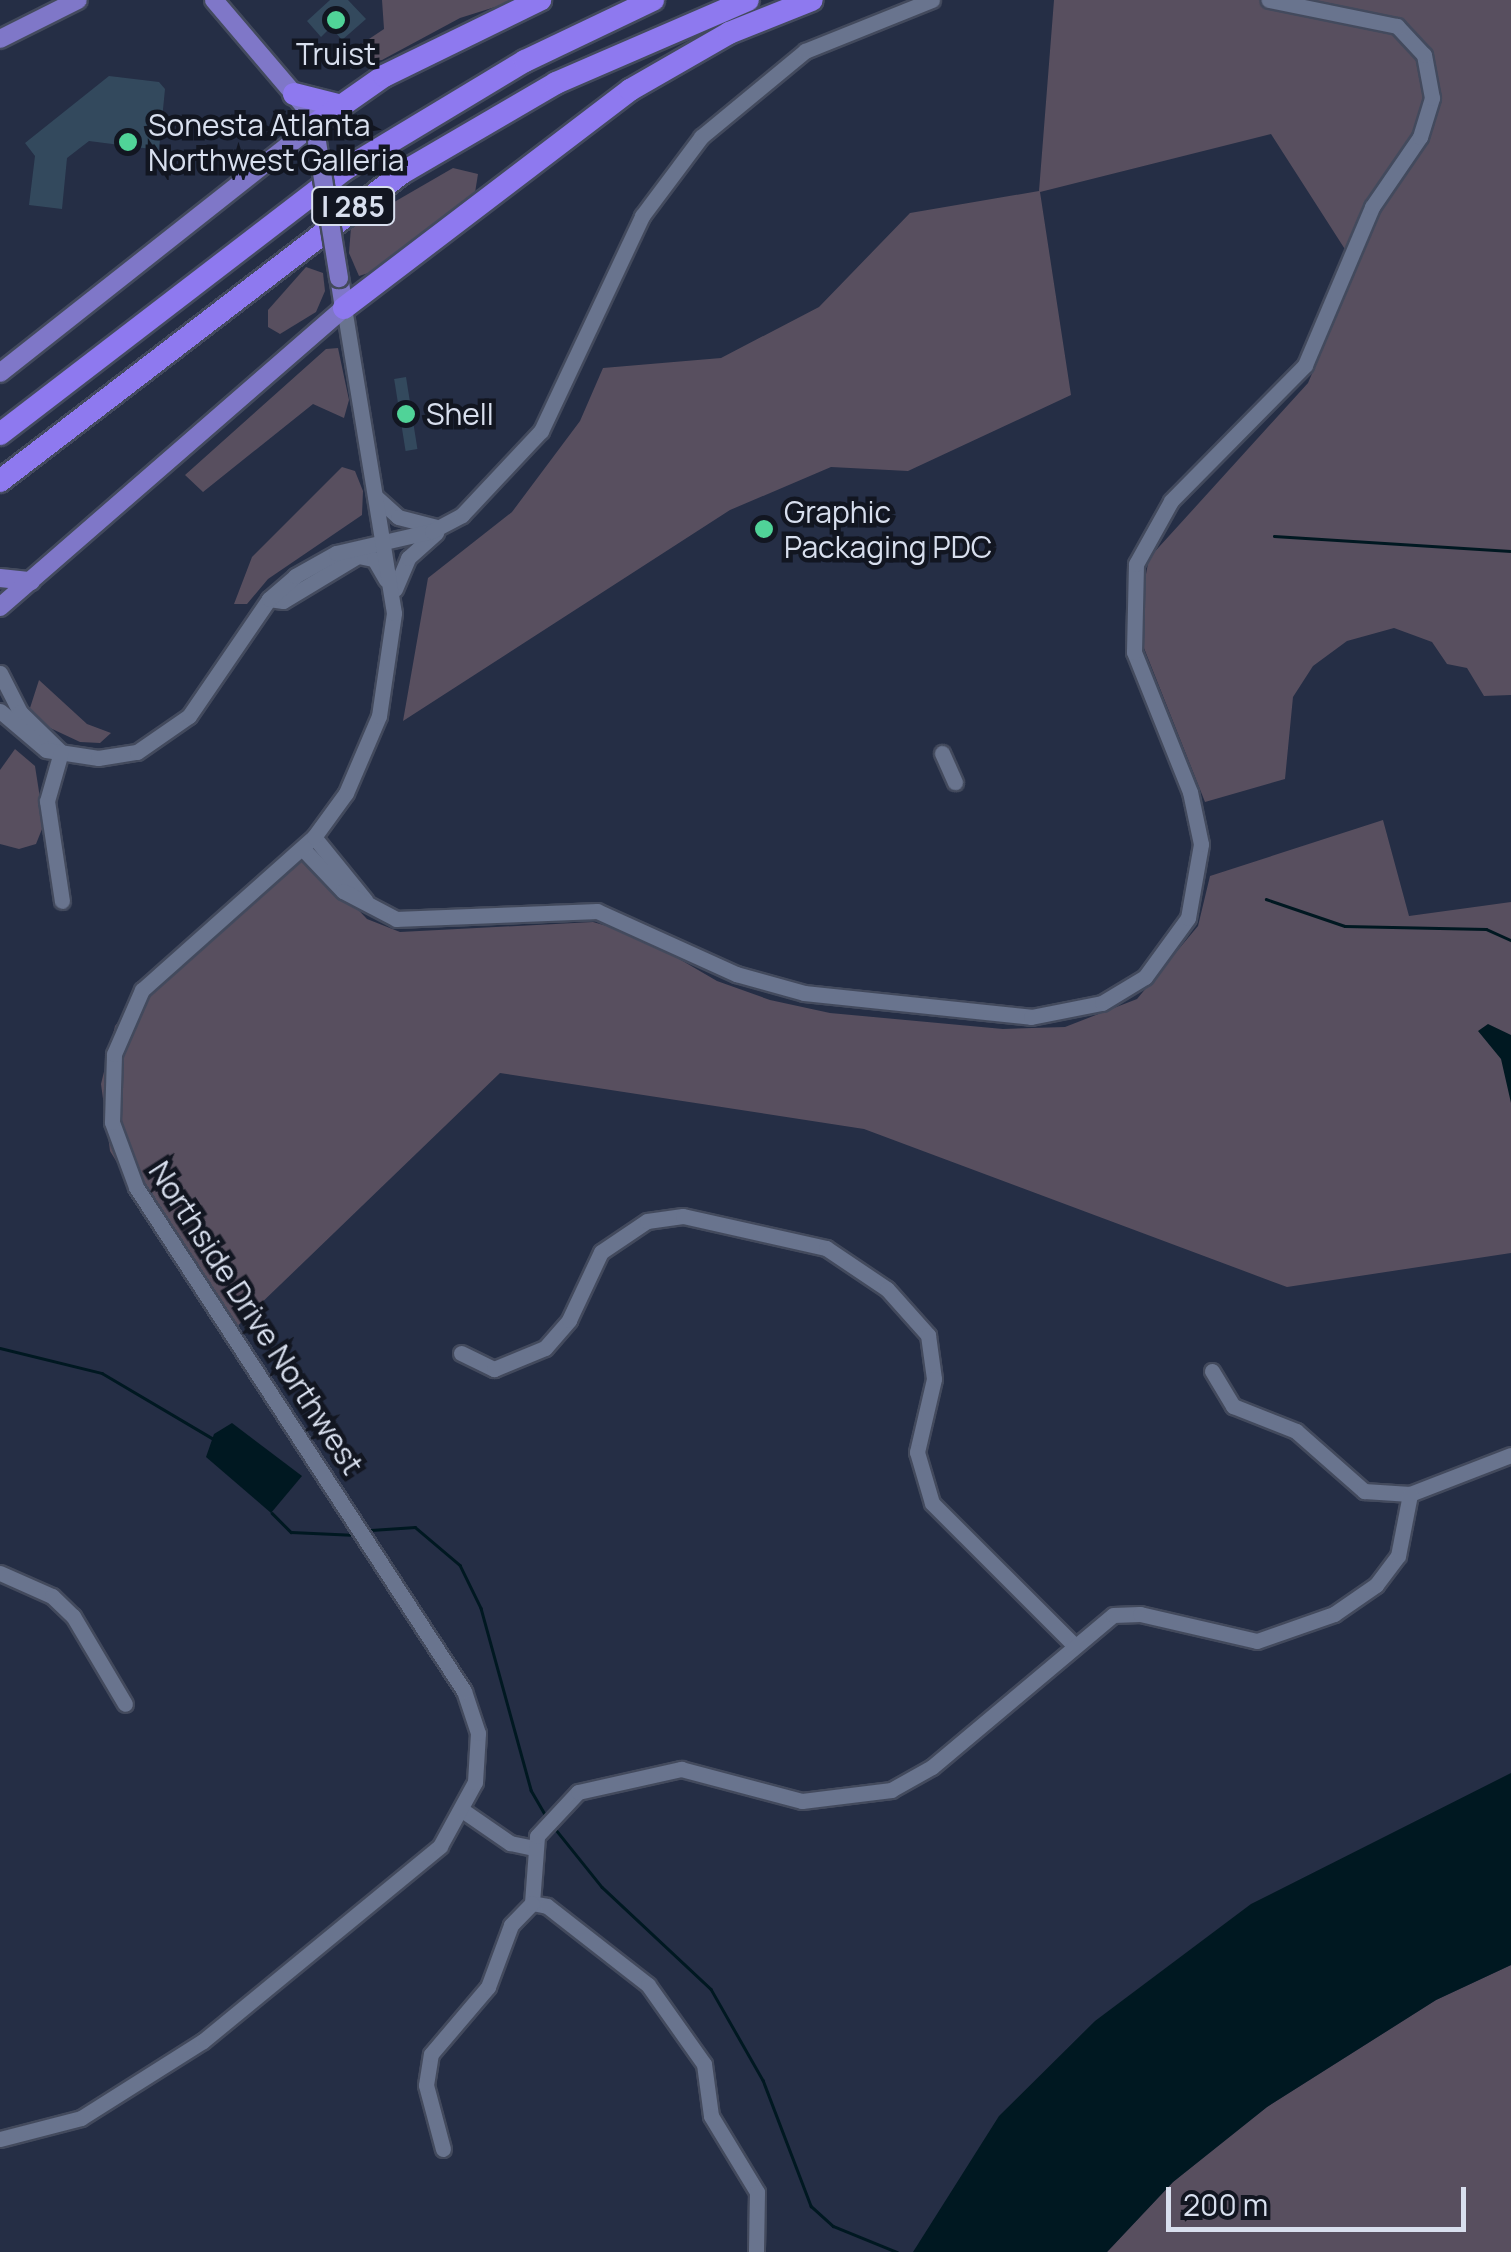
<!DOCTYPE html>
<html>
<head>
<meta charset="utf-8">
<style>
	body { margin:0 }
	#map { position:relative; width:1511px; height:2252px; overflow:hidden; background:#252e45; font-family:Manrope,sans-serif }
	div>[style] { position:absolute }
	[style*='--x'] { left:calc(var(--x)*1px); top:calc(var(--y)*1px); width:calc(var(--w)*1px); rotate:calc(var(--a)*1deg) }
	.green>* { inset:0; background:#584f5f }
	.water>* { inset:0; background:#001821 }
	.stream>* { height:2.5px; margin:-1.25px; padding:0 1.25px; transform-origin:1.25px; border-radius:1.25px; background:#001821 }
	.building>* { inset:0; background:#33495d; transform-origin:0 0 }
	.roads { filter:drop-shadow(2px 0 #434a5d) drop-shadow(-2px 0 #434a5d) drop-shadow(0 2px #434a5d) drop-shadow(0 -2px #434a5d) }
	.minor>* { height:15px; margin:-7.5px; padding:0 7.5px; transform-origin:7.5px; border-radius:7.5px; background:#69748e }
	.major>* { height:18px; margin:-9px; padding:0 9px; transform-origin:9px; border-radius:9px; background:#7f77c8 }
	.highway>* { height:22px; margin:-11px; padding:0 11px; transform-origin:11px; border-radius:11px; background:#8e79ef }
	.bridges { filter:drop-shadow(2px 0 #434a5d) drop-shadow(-2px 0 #434a5d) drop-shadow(0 2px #434a5d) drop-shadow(0 -2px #434a5d) }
	.major-bridge>* { height:18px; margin:-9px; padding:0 9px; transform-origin:9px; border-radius:9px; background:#7f77c8 }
	.dots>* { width:28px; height:28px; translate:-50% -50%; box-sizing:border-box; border:5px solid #121621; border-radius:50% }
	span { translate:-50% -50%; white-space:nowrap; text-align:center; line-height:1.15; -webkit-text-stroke:9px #121621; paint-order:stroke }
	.shield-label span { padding:2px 8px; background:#121621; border:2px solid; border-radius:8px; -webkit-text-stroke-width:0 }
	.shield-label { font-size:28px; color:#d8dfee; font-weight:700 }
	.poi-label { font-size:30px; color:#d8dfee }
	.left { translate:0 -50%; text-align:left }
	.street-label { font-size:30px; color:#d8dfee }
	.scale { position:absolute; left:1166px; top:2187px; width:300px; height:45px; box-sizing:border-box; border:5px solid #d8dfee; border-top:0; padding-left:12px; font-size:30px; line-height:35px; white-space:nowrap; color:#d8dfee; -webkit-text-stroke:8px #121621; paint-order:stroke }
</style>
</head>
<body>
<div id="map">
	<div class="green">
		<i style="clip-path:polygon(382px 0,517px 0,460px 18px,382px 60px,350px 64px,351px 51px,384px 29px)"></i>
		<i style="clip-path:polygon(1054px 0,1511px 0,1511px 695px,1484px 696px,1467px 668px,1447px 664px,1432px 642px,1394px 628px,1347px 641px,1313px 666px,1293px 697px,1285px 779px,1205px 802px,1136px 628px,1149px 558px,1308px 383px,1357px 268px,1271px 134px,1040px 192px,1071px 395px,908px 471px,831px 467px,730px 510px,403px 721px,428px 578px,512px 512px,580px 421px,603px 368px,721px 358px,819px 307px,910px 213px,1039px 191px)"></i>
		<i style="clip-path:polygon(453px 168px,478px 174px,474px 199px,381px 269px,359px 276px,349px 253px,351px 227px)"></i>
		<i style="clip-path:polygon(306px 267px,323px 273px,325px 291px,316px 312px,280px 334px,268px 327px,268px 310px)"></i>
		<i style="clip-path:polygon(338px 348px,349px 400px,344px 418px,313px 404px,203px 492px,185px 475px,326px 349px)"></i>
		<i style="clip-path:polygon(342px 467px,355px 471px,363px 491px,362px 515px,268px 579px,247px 604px,234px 604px,252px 557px)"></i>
		<i style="clip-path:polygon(39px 680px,87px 724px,111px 733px,100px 743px,80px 742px,48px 727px,29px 711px)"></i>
		<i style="clip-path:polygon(15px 749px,35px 766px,44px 824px,36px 844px,19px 849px,0 844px,0 770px)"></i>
		<i style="clip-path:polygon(1383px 820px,1409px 916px,1511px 902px,1511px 1253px,1287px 1287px,864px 1129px,500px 1073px,224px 1339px,110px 1151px,101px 1084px,115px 1026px,156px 972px,304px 853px,367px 919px,400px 932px,593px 922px,638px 935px,717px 981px,770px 1000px,830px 1013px,1003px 1029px,1065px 1027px,1137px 999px,1198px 926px,1210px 876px)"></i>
		<i style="clip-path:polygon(1511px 1965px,1511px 2252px,1107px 2252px,1173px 2182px,1267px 2107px,1436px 2000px)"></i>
	</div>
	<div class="water">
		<i style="clip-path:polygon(1488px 1024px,1511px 1035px,1511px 1103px,1501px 1059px,1478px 1031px)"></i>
		<i style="clip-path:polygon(232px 1423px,302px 1476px,271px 1513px,206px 1457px,214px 1434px)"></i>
		<i style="clip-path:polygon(1511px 1773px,1511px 1965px,1436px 2000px,1267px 2107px,1173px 2182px,1107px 2252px,913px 2252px,999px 2116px,1095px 2021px,1251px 1904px)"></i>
	</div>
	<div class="stream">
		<i style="--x:1274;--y:536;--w:237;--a:3.6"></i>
		<i style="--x:1266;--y:899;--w:83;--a:18.9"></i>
		<i style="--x:1345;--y:926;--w:141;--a:1.2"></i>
		<i style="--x:1486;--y:929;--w:27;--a:24"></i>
		<i style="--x:0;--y:1348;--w:105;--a:13.8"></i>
		<i style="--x:102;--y:1373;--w:128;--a:30.6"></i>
		<i style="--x:272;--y:1513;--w:27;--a:45"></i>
		<i style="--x:291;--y:1532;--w:65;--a:2.6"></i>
		<i style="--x:371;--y:1530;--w:44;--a:-3.9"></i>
		<i style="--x:415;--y:1527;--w:59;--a:40.2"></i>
		<i style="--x:460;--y:1565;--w:48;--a:64"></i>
		<i style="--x:481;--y:1608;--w:189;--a:74.6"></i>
		<i style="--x:531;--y:1790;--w:30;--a:60"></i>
		<i style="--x:553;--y:1826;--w:78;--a:51.2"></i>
		<i style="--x:602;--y:1887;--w:149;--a:43.1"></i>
		<i style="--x:711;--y:1989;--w:105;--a:60.3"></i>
		<i style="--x:763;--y:2080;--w:135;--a:69.1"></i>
		<i style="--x:811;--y:2206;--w:30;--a:42"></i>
		<i style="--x:833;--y:2226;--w:69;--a:22.1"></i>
	</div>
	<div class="building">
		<i style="clip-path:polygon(330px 0,348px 0,366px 19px,342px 40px,331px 27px,321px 37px,307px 21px)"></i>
		<i style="clip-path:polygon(109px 76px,159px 82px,165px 89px,159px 150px,89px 141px,67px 158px,62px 209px,29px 205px,35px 156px,25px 143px)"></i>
		<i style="left:406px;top:377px;width:73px;height:12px;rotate:81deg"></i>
	</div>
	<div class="roads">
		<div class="minor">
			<i style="--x:375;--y:496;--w:31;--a:42"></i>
			<i style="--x:398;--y:517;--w:40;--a:14.4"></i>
			<i style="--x:395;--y:589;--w:34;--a:-67"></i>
			<i style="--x:408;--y:558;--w:38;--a:-42"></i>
			<i style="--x:269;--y:599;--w:14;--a:8"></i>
			<i style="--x:283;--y:601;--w:87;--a:-31"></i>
			<i style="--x:358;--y:556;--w:16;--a:11"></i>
			<i style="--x:374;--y:559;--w:24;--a:60"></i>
			<i style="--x:0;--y:673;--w:44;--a:62.9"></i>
			<i style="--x:20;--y:712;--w:57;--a:44.3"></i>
			<i style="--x:0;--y:711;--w:60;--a:40.3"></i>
			<i style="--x:46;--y:750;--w:53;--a:8.7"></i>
			<i style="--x:98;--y:758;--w:39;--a:-9"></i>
			<i style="--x:137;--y:752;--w:63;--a:-34.7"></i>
			<i style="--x:189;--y:716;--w:142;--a:-55.6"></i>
			<i style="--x:269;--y:599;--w:35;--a:-41"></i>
			<i style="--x:295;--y:576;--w:47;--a:-29.3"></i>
			<i style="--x:336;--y:553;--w:98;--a:-12.9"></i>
			<i style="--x:432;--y:531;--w:34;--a:-28"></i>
			<i style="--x:462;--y:515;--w:115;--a:-46.8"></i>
			<i style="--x:541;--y:431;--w:238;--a:-64.8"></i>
			<i style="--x:642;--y:216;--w:99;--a:-53.2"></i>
			<i style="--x:701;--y:137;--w:135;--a:-39.6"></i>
			<i style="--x:805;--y:51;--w:137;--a:-21.9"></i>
			<i style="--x:61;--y:752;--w:51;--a:105.9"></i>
			<i style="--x:47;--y:801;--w:101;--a:81.5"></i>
			<i style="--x:942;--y:753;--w:32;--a:66"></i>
			<i style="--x:314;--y:837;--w:82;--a:50.9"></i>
			<i style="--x:303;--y:849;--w:58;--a:46.4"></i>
			<i style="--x:343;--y:891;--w:60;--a:27.8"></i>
			<i style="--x:396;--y:919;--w:201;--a:-2.3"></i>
			<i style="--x:597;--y:911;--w:153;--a:24.4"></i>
			<i style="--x:736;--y:974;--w:71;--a:15.6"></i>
			<i style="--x:804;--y:993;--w:228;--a:6"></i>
			<i style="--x:1031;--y:1017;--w:72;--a:-11.2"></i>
			<i style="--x:1102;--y:1003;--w:50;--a:-31.2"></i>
			<i style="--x:1145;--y:977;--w:73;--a:-53.9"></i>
			<i style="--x:1188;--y:918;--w:75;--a:-80"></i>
			<i style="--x:1201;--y:844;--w:53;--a:-101.9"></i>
			<i style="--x:1190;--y:792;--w:151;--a:-111.8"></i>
			<i style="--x:1134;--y:652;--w:88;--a:-88.7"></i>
			<i style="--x:1136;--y:564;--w:72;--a:-60.9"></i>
			<i style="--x:1171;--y:501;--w:191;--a:-45.4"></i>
			<i style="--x:1305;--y:365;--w:172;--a:-67"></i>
			<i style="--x:1372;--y:207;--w:85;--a:-55.6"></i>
			<i style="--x:1420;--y:137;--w:41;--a:-72.9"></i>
			<i style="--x:1432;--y:98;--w:44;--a:-100.5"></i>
			<i style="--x:1424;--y:55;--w:40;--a:-133"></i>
			<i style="--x:1397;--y:26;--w:131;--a:-168.5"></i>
			<i style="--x:461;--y:1353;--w:37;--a:26"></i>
			<i style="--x:494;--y:1369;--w:55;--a:-22.4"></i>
			<i style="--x:545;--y:1348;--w:37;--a:-49"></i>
			<i style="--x:569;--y:1320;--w:75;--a:-64.8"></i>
			<i style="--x:601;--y:1252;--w:55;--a:-34"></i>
			<i style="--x:647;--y:1221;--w:36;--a:-8"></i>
			<i style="--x:683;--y:1216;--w:147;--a:12.6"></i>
			<i style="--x:826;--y:1248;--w:73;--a:33.9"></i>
			<i style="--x:887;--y:1289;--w:62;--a:48.3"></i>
			<i style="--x:928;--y:1335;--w:44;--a:82.2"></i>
			<i style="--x:934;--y:1379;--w:75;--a:103.1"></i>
			<i style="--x:917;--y:1452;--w:53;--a:73.6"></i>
			<i style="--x:932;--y:1503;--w:199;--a:45"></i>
			<i style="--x:1212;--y:1371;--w:41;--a:59"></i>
			<i style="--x:1233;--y:1406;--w:68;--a:21.6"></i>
			<i style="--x:1296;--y:1431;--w:91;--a:41.4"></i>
			<i style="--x:1364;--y:1491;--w:46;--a:3.7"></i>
			<i style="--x:1410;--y:1494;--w:108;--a:-21.1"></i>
			<i style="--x:0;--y:1573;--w:57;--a:23.9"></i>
			<i style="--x:52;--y:1596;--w:29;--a:44"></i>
			<i style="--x:73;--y:1616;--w:102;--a:59.4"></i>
			<i style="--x:465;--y:1812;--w:55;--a:34.6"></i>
			<i style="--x:510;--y:1843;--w:25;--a:12"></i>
			<i style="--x:532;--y:1903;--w:67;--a:-85.7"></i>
			<i style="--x:537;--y:1836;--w:60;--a:-47"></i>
			<i style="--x:578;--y:1792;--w:106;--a:-12.6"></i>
			<i style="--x:681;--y:1769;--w:125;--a:14.8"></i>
			<i style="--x:802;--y:1801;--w:90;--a:-7"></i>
			<i style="--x:891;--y:1790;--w:47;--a:-29.3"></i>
			<i style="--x:932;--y:1767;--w:236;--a:-40"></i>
			<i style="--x:1113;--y:1615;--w:27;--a:-2"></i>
			<i style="--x:1140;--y:1614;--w:120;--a:13"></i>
			<i style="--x:1257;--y:1641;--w:82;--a:-19.3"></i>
			<i style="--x:1334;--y:1614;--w:51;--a:-34.6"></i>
			<i style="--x:1376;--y:1585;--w:36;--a:-53"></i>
			<i style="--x:1398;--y:1556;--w:63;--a:-79"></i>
			<i style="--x:532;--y:1903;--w:15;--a:11"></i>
			<i style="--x:547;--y:1906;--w:128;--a:38"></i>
			<i style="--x:648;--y:1985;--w:97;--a:54.7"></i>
			<i style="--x:704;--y:2064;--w:52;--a:82.3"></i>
			<i style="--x:711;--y:2116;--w:89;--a:58.8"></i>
			<i style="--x:757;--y:2192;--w:60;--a:91"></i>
			<i style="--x:0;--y:2139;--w:84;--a:-14.5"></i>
			<i style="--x:81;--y:2118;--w:144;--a:-32.3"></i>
			<i style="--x:203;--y:2041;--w:307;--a:-39.4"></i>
			<i style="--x:440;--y:1846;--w:73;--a:-61.3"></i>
			<i style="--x:475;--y:1782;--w:49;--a:-86.5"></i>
			<i style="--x:478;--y:1733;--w:44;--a:-108.4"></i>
			<i style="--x:464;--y:1691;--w:601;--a:-123.06"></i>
			<i style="--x:136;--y:1187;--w:69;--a:-110.3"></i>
			<i style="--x:112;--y:1122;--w:68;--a:-88.3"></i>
			<i style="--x:114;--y:1054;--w:70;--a:-66.4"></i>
			<i style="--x:142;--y:990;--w:230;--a:-41.7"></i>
			<i style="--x:314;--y:837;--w:54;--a:-54"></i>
			<i style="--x:346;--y:793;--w:84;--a:-66.8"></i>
			<i style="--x:379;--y:716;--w:104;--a:-81.7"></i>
			<i style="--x:394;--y:613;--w:309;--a:-99.3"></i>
			<i style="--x:443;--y:2149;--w:66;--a:-104.9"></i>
			<i style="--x:426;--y:2085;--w:31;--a:-81"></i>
			<i style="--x:431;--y:2054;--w:88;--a:-49.6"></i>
			<i style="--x:488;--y:1987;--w:66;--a:-69.6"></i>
			<i style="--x:511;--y:1925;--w:30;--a:-46"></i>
		</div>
		<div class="major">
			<i style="--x:214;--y:0;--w:140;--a:49.6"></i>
			<i style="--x:305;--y:107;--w:31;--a:69"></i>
			<i style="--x:0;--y:39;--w:87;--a:-26.6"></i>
			<i style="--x:0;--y:373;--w:400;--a:-38.3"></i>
			<i style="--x:0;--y:578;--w:31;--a:6"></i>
			<i style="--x:0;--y:607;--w:456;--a:-41"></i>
			<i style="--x:344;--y:308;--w:30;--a:-99"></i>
		</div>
		<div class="highway">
			<i style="--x:294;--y:94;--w:49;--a:14"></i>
			<i style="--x:314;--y:125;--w:85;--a:-35"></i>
			<i style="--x:384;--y:76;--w:174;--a:-26"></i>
			<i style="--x:344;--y:308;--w:360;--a:-37.3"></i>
			<i style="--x:630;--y:90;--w:114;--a:-29.9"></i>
			<i style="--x:729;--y:33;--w:89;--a:-21.7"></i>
			<i style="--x:0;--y:434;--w:434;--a:-37.5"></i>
			<i style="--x:344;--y:170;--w:211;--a:-31.1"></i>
			<i style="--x:525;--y:61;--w:142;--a:-25.5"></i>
			<i style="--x:0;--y:481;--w:506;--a:-37.46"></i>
			<i style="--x:402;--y:173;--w:178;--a:-30.3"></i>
			<i style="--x:556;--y:83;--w:209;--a:-23.4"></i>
		</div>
	</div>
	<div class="bridges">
		<div class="major-bridge">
			<i style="--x:317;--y:142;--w:138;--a:80.8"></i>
		</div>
	</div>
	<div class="dots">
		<i style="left:336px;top:20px;background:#50d398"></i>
		<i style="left:128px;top:142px;background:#50d398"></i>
		<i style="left:406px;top:414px;background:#50d398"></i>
		<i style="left:764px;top:529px;background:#50d398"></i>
	</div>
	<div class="shield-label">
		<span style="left:353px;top:206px">I 285</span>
	</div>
	<div class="poi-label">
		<span style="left:336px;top:54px">Truist</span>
		<span class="left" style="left:148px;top:142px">Sonesta Atlanta<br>Northwest Galleria</span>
		<span class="left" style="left:426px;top:414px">Shell</span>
		<span class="left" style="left:784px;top:529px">Graphic<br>Packaging PDC</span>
	</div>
	<div class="street-label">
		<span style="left:256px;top:1318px;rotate:57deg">Northside Drive Northwest</span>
	</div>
	<div class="scale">200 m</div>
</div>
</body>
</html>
